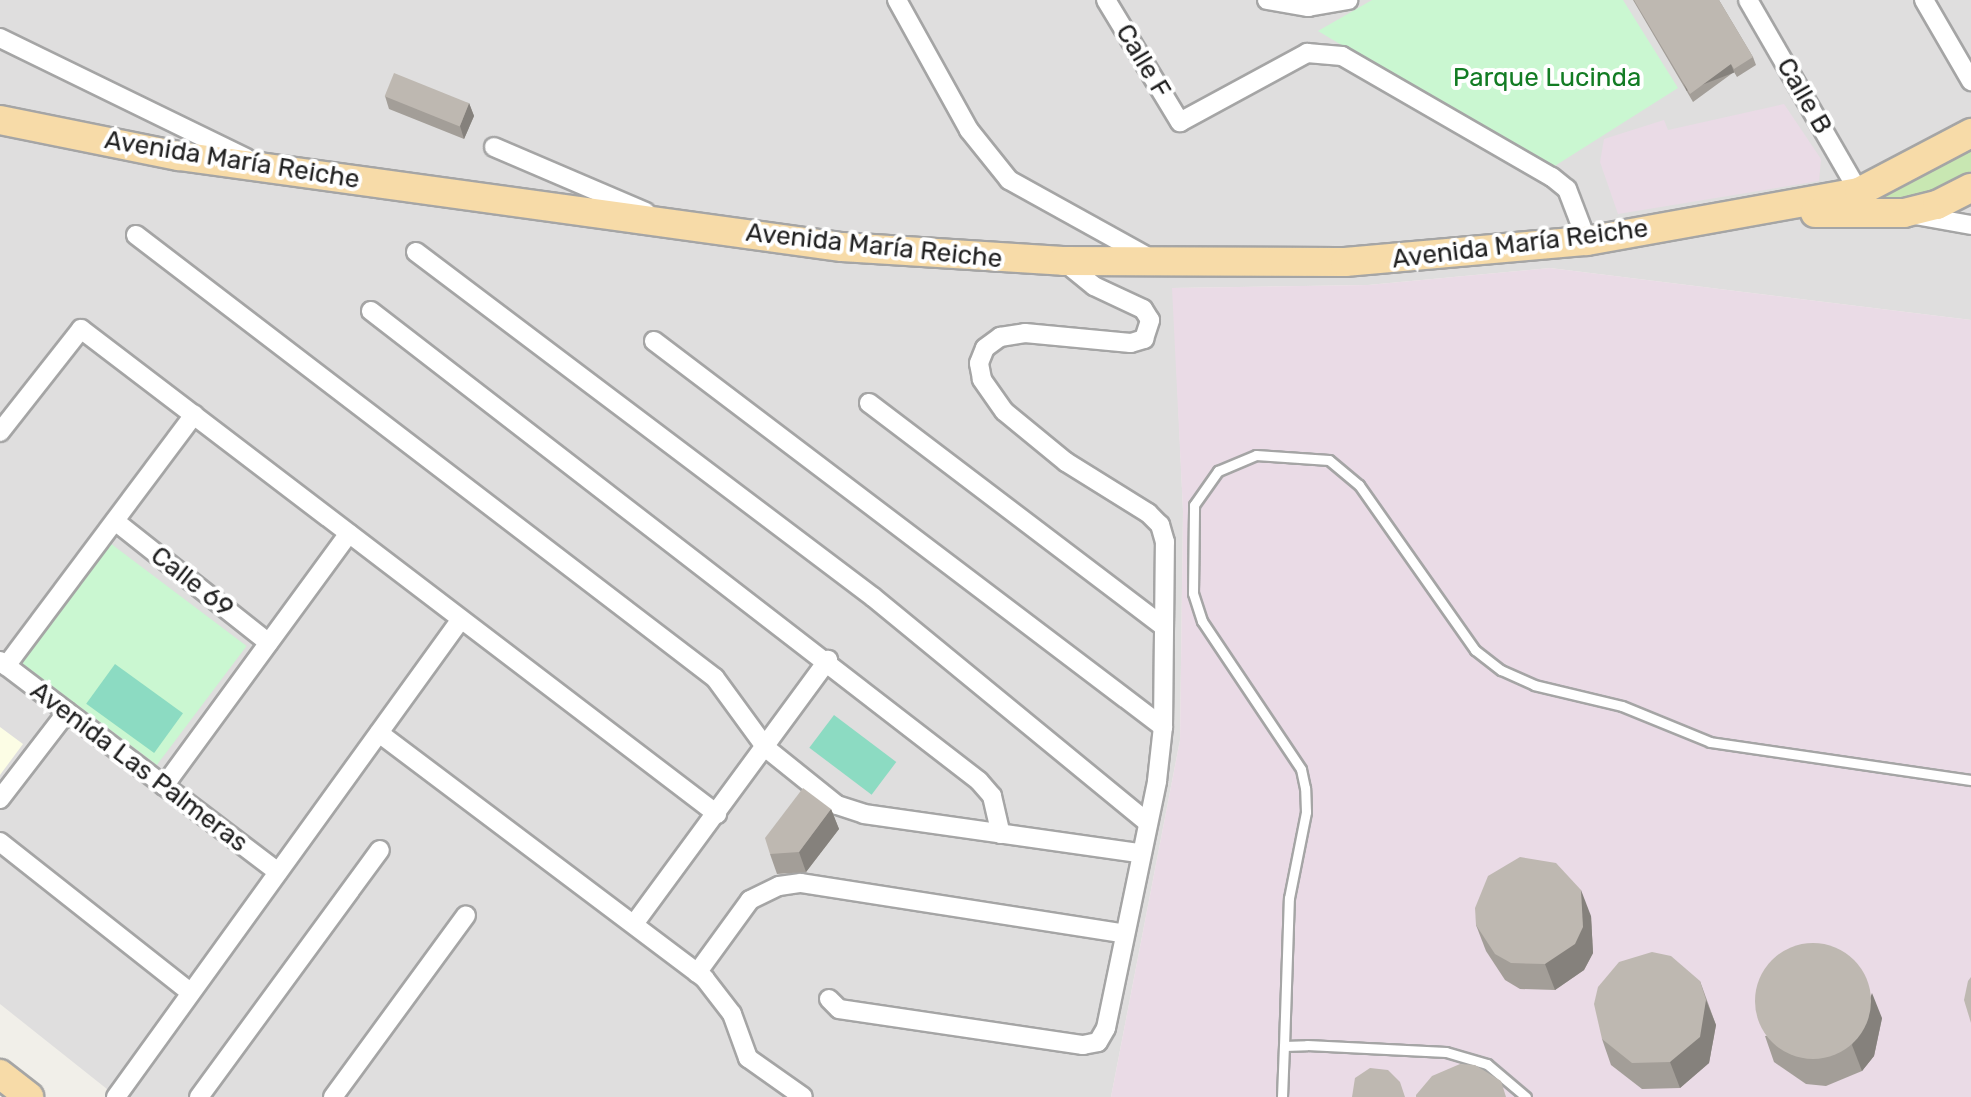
<!DOCTYPE html>
<html>
<head>
<meta charset="utf-8">
<style>
	body { margin:0 }
	#map { position:relative; width:1971px; height:1097px; overflow:hidden; background:#f1efe9; font-family:Rubik,sans-serif }
	div>[style] { position:absolute }
	[style*='--x'] { left:calc(var(--x)*1px); top:calc(var(--y)*1px); width:calc(var(--w)*1px); rotate:calc(var(--a)*1deg) }
	.residential>* { inset:0; background:#dfdede }
	.industrial>* { inset:0; background:#eadbe6 }
	.education>* { inset:0; background:#fcfde5 }
	.grass>* { inset:0; background:#c8e7b2 }
	.park>* { inset:0; background:#caf7d1; transform-origin:0 0 }
	.pitch>* { inset:0; background:#8cdbc2; transform-origin:0 0 }
	.roads { filter:drop-shadow(2px 0 #a5a5a5) drop-shadow(-2px 0 #a5a5a5) drop-shadow(0 2px #a5a5a5) drop-shadow(0 -2px #a5a5a5) }
	.service>* { height:9px; margin:-4.5px; padding:0 4.5px; transform-origin:4.5px; border-radius:4.5px; background:#fff }
	.minor>* { height:18px; margin:-9px; padding:0 9px; transform-origin:9px; border-radius:9px; background:#fff }
	.primary>* { height:28px; margin:-14px; padding:0 14px; transform-origin:14px; border-radius:14px; background:#f7dba8 }
	.wall>* { inset:0; background:#a39e98 }
	.shaded-wall>* { inset:0; background:#85817c; transform-origin:0 0 }
	.building>* { inset:0; background:#beb8b1; transform-origin:0 0 }
	.round { border-radius:50% }
	span { translate:-50% -50%; white-space:nowrap; text-align:center; line-height:1.15; -webkit-text-stroke:8px #fff; paint-order:stroke }
	.street-label { font-size:26px; color:#212121 }
	.park-label { font-size:26px; color:#137c24 }
</style>
</head>
<body>
<div id="map">
	<div class="residential">
		<i style="clip-path:polygon(0 0,1971px 0,1971px 320px,1550px 268px,1368px 285px,1173px 288px,1183px 511px,1180px 740px,1111px 1097px,117px 1097px,0 1004px)"></i>
	</div>
	<div class="industrial">
		<i style="clip-path:polygon(1784px 104px,1821px 159px,1819px 181px,1618px 214px,1600px 162px,1604px 139px,1664px 120px,1668px 130px)"></i>
		<i style="clip-path:polygon(1550px 268px,1971px 320px,1971px 1097px,1111px 1097px,1180px 740px,1183px 511px,1172px 288px,1368px 285px)"></i>
	</div>
	<div class="education">
		<i style="clip-path:polygon(0 727px,23px 744px,0 775px)"></i>
	</div>
	<div class="grass">
		<i style="clip-path:polygon(1971px 145px,1971px 171px,1930px 194px,1891px 204px,1861px 201px)"></i>
	</div>
	<div class="park">
		<i style="clip-path:polygon(1372px 0,1623px 0,1678px 88px,1550px 169px,1318px 31px)"></i>
		<i style="left:110px;top:543px;width:171px;height:149px;rotate:37deg"></i>
	</div>
	<div class="pitch">
		<i style="left:115px;top:664px;width:84px;height:49px;rotate:36deg"></i>
		<i style="left:834px;top:715px;width:78px;height:41px;rotate:37deg"></i>
	</div>
	<div class="roads">
		<div class="service">
			<i style="--x:1284;--y:1046;--w:148;--a:-88.1"></i>
			<i style="--x:1289;--y:898;--w:88;--a:-78.8"></i>
			<i style="--x:1306;--y:812;--w:24;--a:-92"></i>
			<i style="--x:1305;--y:788;--w:19;--a:-102"></i>
			<i style="--x:1301;--y:769;--w:178;--a:-123.8"></i>
			<i style="--x:1202;--y:621;--w:29;--a:-108"></i>
			<i style="--x:1193;--y:593;--w:88;--a:-89.3"></i>
			<i style="--x:1194;--y:505;--w:42;--a:-54.8"></i>
			<i style="--x:1218;--y:471;--w:41;--a:-22.8"></i>
			<i style="--x:1256;--y:455;--w:73;--a:3.9"></i>
			<i style="--x:1329;--y:460;--w:39;--a:40"></i>
			<i style="--x:1359;--y:485;--w:202;--a:54.9"></i>
			<i style="--x:1475;--y:650;--w:33;--a:38"></i>
			<i style="--x:1501;--y:670;--w:36;--a:24"></i>
			<i style="--x:1534;--y:685;--w:90;--a:13.4"></i>
			<i style="--x:1622;--y:706;--w:95;--a:22.2"></i>
			<i style="--x:1710;--y:742;--w:264;--a:8.3"></i>
			<i style="--x:1282;--y:1097;--w:51;--a:-87.8"></i>
			<i style="--x:1284;--y:1046;--w:23;--a:-2"></i>
			<i style="--x:1307;--y:1045;--w:139;--a:2.9"></i>
			<i style="--x:1446;--y:1052;--w:43;--a:16.3"></i>
			<i style="--x:1487;--y:1064;--w:51;--a:40.2"></i>
		</div>
		<div class="minor">
			<i style="--x:897;--y:0;--w:149;--a:61"></i>
			<i style="--x:969;--y:130;--w:64;--a:51.3"></i>
			<i style="--x:1009;--y:180;--w:161;--a:29"></i>
			<i style="--x:1106;--y:0;--w:143;--a:58.8"></i>
			<i style="--x:1180;--y:122;--w:145;--a:-28.5"></i>
			<i style="--x:1307;--y:53;--w:35;--a:5"></i>
			<i style="--x:1342;--y:56;--w:242;--a:30"></i>
			<i style="--x:1552;--y:177;--w:19;--a:39"></i>
			<i style="--x:1567;--y:189;--w:56;--a:69"></i>
			<i style="--x:1267;--y:0;--w:42;--a:9.7"></i>
			<i style="--x:1308;--y:7;--w:41;--a:-9.9"></i>
			<i style="--x:1748;--y:0;--w:222;--a:60"></i>
			<i style="--x:1924;--y:0;--w:94;--a:59.9"></i>
			<i style="--x:0;--y:38;--w:274;--a:26"></i>
			<i style="--x:494;--y:147;--w:165;--a:23.2"></i>
			<i style="--x:1915;--y:215;--w:57;--a:10.1"></i>
			<i style="--x:136;--y:235;--w:729;--a:37.42"></i>
			<i style="--x:715;--y:678;--w:87;--a:53.9"></i>
			<i style="--x:766;--y:748;--w:91;--a:38.8"></i>
			<i style="--x:837;--y:805;--w:28;--a:18"></i>
			<i style="--x:864;--y:814;--w:277;--a:8.1"></i>
			<i style="--x:416;--y:252;--w:573;--a:37.05"></i>
			<i style="--x:873;--y:597;--w:355;--a:39.4"></i>
			<i style="--x:371;--y:311;--w:768;--a:37.7"></i>
			<i style="--x:979;--y:781;--w:20;--a:49"></i>
			<i style="--x:992;--y:796;--w:39;--a:77"></i>
			<i style="--x:654;--y:341;--w:639;--a:37.17"></i>
			<i style="--x:869;--y:403;--w:369;--a:37.2"></i>
			<i style="--x:0;--y:432;--w:131;--a:-51.8"></i>
			<i style="--x:81;--y:329;--w:800;--a:37.33"></i>
			<i style="--x:115;--y:521;--w:196;--a:38.4"></i>
			<i style="--x:0;--y:661;--w:349;--a:37.2"></i>
			<i style="--x:6;--y:666;--w:314;--a:-53.2"></i>
			<i style="--x:379;--y:733;--w:408;--a:37"></i>
			<i style="--x:705;--y:979;--w:44;--a:52.4"></i>
			<i style="--x:732;--y:1014;--w:47;--a:70"></i>
			<i style="--x:748;--y:1058;--w:67;--a:35.3"></i>
			<i style="--x:164;--y:786;--w:313;--a:-53.8"></i>
			<i style="--x:0;--y:799;--w:110;--a:-52.4"></i>
			<i style="--x:0;--y:842;--w:243;--a:38.3"></i>
			<i style="--x:634;--y:924;--w:328;--a:-53.7"></i>
			<i style="--x:697;--y:973;--w:90;--a:-54"></i>
			<i style="--x:750;--y:900;--w:32;--a:-26"></i>
			<i style="--x:779;--y:886;--w:22;--a:-8"></i>
			<i style="--x:801;--y:883;--w:325;--a:8.9"></i>
			<i style="--x:829;--y:999;--w:14;--a:45"></i>
			<i style="--x:839;--y:1009;--w:247;--a:8.4"></i>
			<i style="--x:1083;--y:1045;--w:15;--a:-11"></i>
			<i style="--x:1098;--y:1042;--w:16;--a:-60"></i>
			<i style="--x:1106;--y:1028;--w:252;--a:-78.3"></i>
			<i style="--x:1157;--y:781;--w:54;--a:-83.7"></i>
			<i style="--x:1163;--y:727;--w:185;--a:-89.4"></i>
			<i style="--x:1165;--y:542;--w:18;--a:-106"></i>
			<i style="--x:1160;--y:525;--w:17;--a:-135"></i>
			<i style="--x:1148;--y:513;--w:97;--a:-148.1"></i>
			<i style="--x:1066;--y:462;--w:80;--a:-140.6"></i>
			<i style="--x:1004;--y:411;--w:39;--a:-125"></i>
			<i style="--x:982;--y:379;--w:16;--a:-101"></i>
			<i style="--x:979;--y:363;--w:16;--a:-68"></i>
			<i style="--x:985;--y:348;--w:19;--a:-36"></i>
			<i style="--x:1000;--y:337;--w:25;--a:-9"></i>
			<i style="--x:1025;--y:333;--w:106;--a:5.4"></i>
			<i style="--x:1131;--y:343;--w:14;--a:-17"></i>
			<i style="--x:1144;--y:339;--w:20;--a:-72"></i>
			<i style="--x:1150;--y:320;--w:13;--a:-122"></i>
			<i style="--x:1143;--y:309;--w:54;--a:-154.9"></i>
			<i style="--x:1094;--y:286;--w:40;--a:-141"></i>
			<i style="--x:116;--y:1097;--w:589;--a:-54.18"></i>
			<i style="--x:199;--y:1097;--w:306;--a:-53.8"></i>
			<i style="--x:333;--y:1097;--w:225;--a:-53.8"></i>
		</div>
		<div class="primary">
			<i style="--x:0;--y:120;--w:183;--a:11.4"></i>
			<i style="--x:179;--y:156;--w:669;--a:7.82"></i>
			<i style="--x:842;--y:247;--w:221;--a:3.6"></i>
			<i style="--x:1063;--y:261;--w:282;--a:0.2"></i>
			<i style="--x:1345;--y:262;--w:243;--a:-5"></i>
			<i style="--x:1587;--y:241;--w:276;--a:-10.2"></i>
			<i style="--x:1859;--y:192;--w:127;--a:-27.8"></i>
			<i style="--x:1815;--y:213;--w:89;--a:0"></i>
			<i style="--x:1904;--y:213;--w:34;--a:-14"></i>
			<i style="--x:1937;--y:205;--w:38;--a:-27"></i>
			<i style="--x:0;--y:1074;--w:37;--a:38"></i>
		</div>
	</div>
	<div class="wall">
		<i style="clip-path:polygon(1633px 0,1719px 0,1753px 57px,1756px 65px,1737px 77px,1734px 72px,1693px 102px)"></i>
		<i style="clip-path:polygon(385px 96px,469px 103px,474px 116px,464px 139px,389px 109px)"></i>
		<i style="clip-path:polygon(831px 809px,839px 829px,806px 872px,777px 874px,770px 854px)"></i>
		<i style="clip-path:polygon(1591px 916px,1593px 953px,1584px 970px,1555px 990px,1520px 989px,1505px 980px,1486px 951px,1476px 925px)"></i>
		<i style="clip-path:polygon(1700px 981px,1716px 1025px,1709px 1063px,1680px 1088px,1642px 1089px,1611px 1065px,1602px 1039px)"></i>
		<i style="clip-path:polygon(1882px 1018px,1874px 1056px,1862px 1071px,1826px 1086px,1806px 1084px,1774px 1062px,1765px 1036px)"></i>
	</div>
	<div class="shaded-wall">
		<i style="left:1731px;top:64px;width:9px;height:51px;rotate:69deg"></i>
		<i style="clip-path:polygon(469px 103px,474px 116px,464px 139px,460px 126px)"></i>
		<i style="clip-path:polygon(831px 809px,839px 829px,806px 872px,799px 852px)"></i>
		<i style="clip-path:polygon(1581px 890px,1591px 916px,1593px 953px,1584px 970px,1555px 990px,1545px 964px)"></i>
		<i style="clip-path:polygon(1872px 993px,1882px 1018px,1874px 1056px,1862px 1071px,1852px 1045px)"></i>
		<i style="clip-path:polygon(1706px 1000px,1716px 1025px,1709px 1063px,1680px 1088px,1670px 1062px)"></i>
	</div>
	<div class="building">
		<i style="clip-path:polygon(1634px 0,1719px 0,1753px 57px,1734px 69px,1731px 64px,1690px 94px)"></i>
		<i style="left:394px;top:73px;width:81px;height:25px;rotate:22deg"></i>
		<i style="clip-path:polygon(803px 788px,831px 809px,799px 852px,770px 854px,765px 838px)"></i>
		<i style="clip-path:polygon(1520px 857px,1556px 863px,1581px 890px,1583px 927px,1575px 944px,1545px 964px,1511px 963px,1495px 954px,1476px 925px,1475px 908px,1488px 876px)"></i>
		<i class="round" style="left:1755px;top:943px;width:116px;height:116px"></i>
		<i style="clip-path:polygon(1652px 952px,1671px 956px,1700px 981px,1706px 1000px,1700px 1037px,1670px 1062px,1632px 1063px,1602px 1039px,1594px 1004px,1598px 987px,1619px 962px)"></i>
		<i style="clip-path:polygon(1971px 977px,1971px 1023px,1964px 1000px,1968px 981px)"></i>
		<i style="clip-path:polygon(1460px 1064px,1475px 1065px,1501px 1081px,1506px 1097px,1416px 1097px,1416px 1095px,1432px 1076px)"></i>
		<i style="clip-path:polygon(1370px 1068px,1388px 1070px,1400px 1082px,1405px 1097px,1352px 1097px,1355px 1078px)"></i>
	</div>
	<div class="street-label">
		<span style="left:1143px;top:61px;rotate:59deg">Calle F</span>
		<span style="left:1804px;top:96px;rotate:60deg">Calle B</span>
		<span style="left:232px;top:160px;rotate:9deg">Avenida María Reiche</span>
		<span style="left:1520px;top:244px;rotate:-7deg">Avenida María Reiche</span>
		<span style="left:874px;top:246px;rotate:6deg">Avenida María Reiche</span>
		<span style="left:192px;top:582px;rotate:38deg">Calle 69</span>
		<span style="left:139px;top:767px;rotate:37deg">Avenida Las Palmeras</span>
	</div>
	<div class="park-label">
		<span style="left:1547px;top:78px">Parque Lucinda</span>
	</div>
</div>
</body>
</html>
